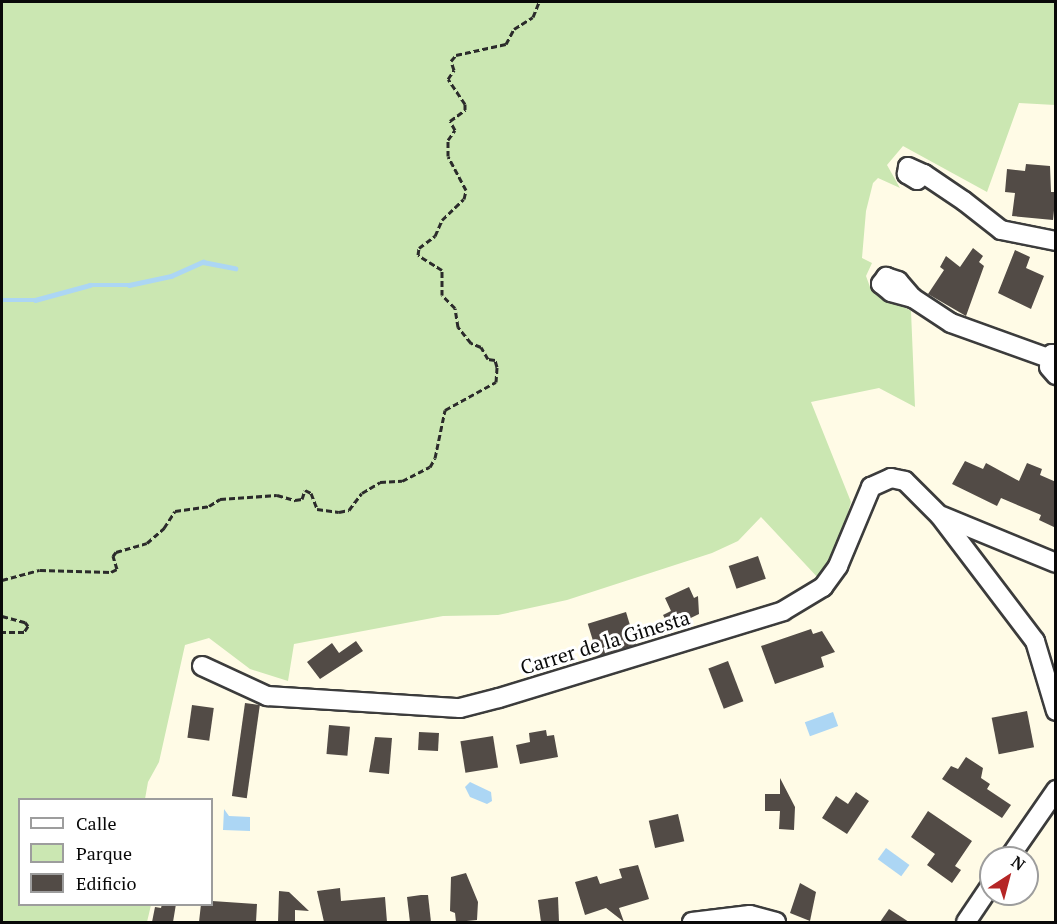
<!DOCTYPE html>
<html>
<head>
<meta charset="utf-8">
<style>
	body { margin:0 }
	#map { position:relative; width:1057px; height:924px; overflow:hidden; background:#fffbe6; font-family:"PT Serif",serif }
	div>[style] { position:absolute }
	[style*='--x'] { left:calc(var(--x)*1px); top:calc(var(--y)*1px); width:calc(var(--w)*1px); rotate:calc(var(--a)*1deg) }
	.green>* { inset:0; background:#cbe7b2 }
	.water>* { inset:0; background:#acd6f4; transform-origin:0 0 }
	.stream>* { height:4.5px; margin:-2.25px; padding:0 2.25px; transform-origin:2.25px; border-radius:2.25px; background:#acd6f4 }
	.building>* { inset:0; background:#524b46; transform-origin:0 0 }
	.path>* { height:3px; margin-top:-1.5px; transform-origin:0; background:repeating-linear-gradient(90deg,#2b2b2b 0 6px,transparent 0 9px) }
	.roads { filter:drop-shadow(2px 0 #3c3c3c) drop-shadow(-2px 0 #3c3c3c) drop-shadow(0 2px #3c3c3c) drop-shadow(0 -2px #3c3c3c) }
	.minor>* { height:18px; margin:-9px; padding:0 9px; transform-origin:9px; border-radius:9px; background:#fff }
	span { translate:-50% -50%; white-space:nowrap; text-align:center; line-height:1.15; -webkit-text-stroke:6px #fff; paint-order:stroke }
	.street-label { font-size:20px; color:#090909 }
	.frame { position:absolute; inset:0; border:3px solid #090909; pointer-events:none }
	.legend { position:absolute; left:18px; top:798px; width:195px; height:108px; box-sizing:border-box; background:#fff; border:2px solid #9d9d9d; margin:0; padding:8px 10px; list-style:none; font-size:18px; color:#090909 }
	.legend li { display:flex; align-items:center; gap:12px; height:30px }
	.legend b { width:30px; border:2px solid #9d9d9d }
	.north { position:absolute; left:979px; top:846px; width:60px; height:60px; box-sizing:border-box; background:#fff; border:2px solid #9d9d9d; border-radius:50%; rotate:36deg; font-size:16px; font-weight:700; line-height:24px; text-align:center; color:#090909 }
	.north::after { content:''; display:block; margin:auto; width:21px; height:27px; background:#b52626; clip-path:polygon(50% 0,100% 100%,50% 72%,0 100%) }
</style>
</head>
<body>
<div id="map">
	<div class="green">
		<i style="clip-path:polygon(2px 2px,1055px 2px,1055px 105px,1019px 103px,987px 192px,903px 146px,887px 165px,900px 188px,878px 178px,873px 183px,866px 211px,862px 258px,872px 263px,866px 276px,870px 287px,911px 311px,915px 407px,879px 388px,811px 402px,851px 502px,835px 557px,820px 580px,761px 517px,738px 541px,712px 553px,567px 600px,498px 615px,443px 616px,294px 644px,288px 681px,250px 669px,209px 638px,185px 645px,159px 762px,148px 782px,145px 799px,20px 800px,20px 904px,151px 905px,147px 922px,2px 922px)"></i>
	</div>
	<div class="water">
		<i style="left:833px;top:712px;width:15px;height:30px;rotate:70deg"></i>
		<i style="clip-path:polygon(470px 782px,491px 792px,492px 801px,487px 804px,470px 797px,465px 787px)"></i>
		<i style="clip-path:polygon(224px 809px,229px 816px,250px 817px,250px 831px,223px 830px)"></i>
		<i style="left:886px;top:848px;width:29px;height:14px;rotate:36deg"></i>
	</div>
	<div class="stream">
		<i style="--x:2;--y:300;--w:33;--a:0"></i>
		<i style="--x:35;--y:300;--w:57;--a:-15.3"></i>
		<i style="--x:90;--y:285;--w:39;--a:0"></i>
		<i style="--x:129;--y:285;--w:43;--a:-12.1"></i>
		<i style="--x:171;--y:276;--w:35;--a:-24"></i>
		<i style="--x:203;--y:262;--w:33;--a:11"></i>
	</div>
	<div class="building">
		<i style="clip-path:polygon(1026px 164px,1050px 166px,1051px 192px,1056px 192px,1053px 220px,1012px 216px,1015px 193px,1005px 192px,1007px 169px,1025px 171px)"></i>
		<i style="clip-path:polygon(973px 248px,983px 256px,979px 262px,984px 266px,966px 316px,928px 294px,944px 270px,940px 267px,946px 256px,960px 267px)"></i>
		<i style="clip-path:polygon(1015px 250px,1030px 257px,1026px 268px,1044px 276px,1031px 309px,998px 293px)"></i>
		<i style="clip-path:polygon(965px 461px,983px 469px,986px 463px,1019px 481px,1027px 463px,1042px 469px,1040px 475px,1056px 482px,1056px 528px,1039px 520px,1041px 515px,1001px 498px,997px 506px,952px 484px)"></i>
		<i style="left:758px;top:556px;width:24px;height:31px;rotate:71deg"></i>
		<i style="clip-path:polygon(689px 587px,694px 598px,698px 596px,699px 614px,670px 628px,663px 615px,671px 611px,665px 598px)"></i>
		<i style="left:626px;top:612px;width:34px;height:40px;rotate:73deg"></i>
		<i style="clip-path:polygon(811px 629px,813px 634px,822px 631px,835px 652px,821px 657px,824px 667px,775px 684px,761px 646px)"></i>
		<i style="clip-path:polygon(356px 641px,363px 651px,320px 679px,307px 662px,332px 643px,339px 653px)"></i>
		<i style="left:728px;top:661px;width:43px;height:21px;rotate:69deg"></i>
		<i style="left:245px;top:703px;width:15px;height:94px;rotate:8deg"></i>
		<i style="left:192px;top:705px;width:22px;height:33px;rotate:8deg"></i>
		<i style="left:1027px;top:711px;width:37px;height:36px;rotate:79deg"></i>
		<i style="left:329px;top:725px;width:21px;height:29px;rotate:5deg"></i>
		<i style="clip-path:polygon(546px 730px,547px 736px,554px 735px,558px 757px,520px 764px,516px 745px,530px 742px,529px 733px)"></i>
		<i style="left:419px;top:732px;width:20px;height:18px;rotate:3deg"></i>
		<i style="left:493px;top:736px;width:32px;height:33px;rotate:81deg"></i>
		<i style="clip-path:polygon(375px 737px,392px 738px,389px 774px,369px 772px)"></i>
		<i style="clip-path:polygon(966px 757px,983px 768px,981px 778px,990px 784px,987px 789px,1011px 805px,1002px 818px,942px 779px,951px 766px,958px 769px)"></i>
		<i style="clip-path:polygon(780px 778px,795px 807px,794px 830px,779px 829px,780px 811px,765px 811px,765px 794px,780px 794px)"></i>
		<i style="clip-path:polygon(856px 792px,869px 801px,847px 834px,822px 818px,836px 796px,848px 804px)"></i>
		<i style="clip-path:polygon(928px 811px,972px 841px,955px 866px,961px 870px,952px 883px,927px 865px,935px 854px,911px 837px)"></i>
		<i style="left:678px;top:814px;width:28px;height:30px;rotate:77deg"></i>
		<i style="clip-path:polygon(638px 865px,649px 899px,619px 908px,624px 922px,606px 908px,585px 915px,575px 882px,597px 876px,600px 884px,622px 878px,619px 869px)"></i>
		<i style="clip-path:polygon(466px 873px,478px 902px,477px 920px,456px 922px,455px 913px,450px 911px,451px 877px)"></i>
		<i style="clip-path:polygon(800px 883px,816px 892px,810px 921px,790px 913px)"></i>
		<i style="clip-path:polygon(340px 888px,341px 901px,385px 897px,387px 922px,324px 922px,317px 891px)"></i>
		<i style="clip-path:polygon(279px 891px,289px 892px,309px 911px,295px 910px,295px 922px,278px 922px)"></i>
		<i style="clip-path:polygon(421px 895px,428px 895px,431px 922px,410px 922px,407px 897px)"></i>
		<i style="clip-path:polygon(558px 897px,559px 922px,541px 922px,538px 900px)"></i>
		<i style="clip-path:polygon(212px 901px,257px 904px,256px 922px,199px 922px,201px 904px,212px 904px)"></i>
		<i style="clip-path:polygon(162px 904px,176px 904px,173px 922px,152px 922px,155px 907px,161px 908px)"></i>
		<i style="clip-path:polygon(889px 909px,909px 922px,880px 922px)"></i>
	</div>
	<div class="path">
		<i style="--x:2;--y:580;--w:39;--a:-15"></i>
		<i style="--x:40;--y:570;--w:71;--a:1.6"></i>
		<i style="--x:111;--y:572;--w:7;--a:-27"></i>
		<i style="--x:117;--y:569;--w:14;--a:-107"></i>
		<i style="--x:113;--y:556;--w:5;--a:-53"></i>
		<i style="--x:116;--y:552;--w:32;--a:-16"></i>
		<i style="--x:147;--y:543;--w:23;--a:-41"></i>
		<i style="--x:164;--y:528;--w:20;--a:-57"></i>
		<i style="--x:175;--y:511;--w:34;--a:-8"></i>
		<i style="--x:209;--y:506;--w:13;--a:-32"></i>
		<i style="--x:220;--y:499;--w:57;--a:-4"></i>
		<i style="--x:277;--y:495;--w:19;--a:16"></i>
		<i style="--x:295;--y:500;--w:7;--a:-8"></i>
		<i style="--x:302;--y:499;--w:9;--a:-72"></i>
		<i style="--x:305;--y:490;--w:7;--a:27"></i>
		<i style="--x:311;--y:493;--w:17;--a:69"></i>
		<i style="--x:317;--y:509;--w:22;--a:8"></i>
		<i style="--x:339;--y:512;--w:10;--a:-11"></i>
		<i style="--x:349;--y:510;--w:21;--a:-53"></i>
		<i style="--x:362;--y:493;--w:21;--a:-31"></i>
		<i style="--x:380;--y:482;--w:22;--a:-3"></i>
		<i style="--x:402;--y:481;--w:31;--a:-27"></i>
		<i style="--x:430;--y:467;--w:10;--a:-61"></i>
		<i style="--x:435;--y:458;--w:49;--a:-78.2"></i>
		<i style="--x:445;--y:410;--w:58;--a:-28.8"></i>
		<i style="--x:496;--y:382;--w:15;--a:-86"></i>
		<i style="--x:497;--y:367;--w:7;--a:-106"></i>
		<i style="--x:495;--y:360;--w:7;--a:-172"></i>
		<i style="--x:488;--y:359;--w:14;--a:-120"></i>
		<i style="--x:481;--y:347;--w:11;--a:-158"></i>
		<i style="--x:471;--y:343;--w:21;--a:-129"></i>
		<i style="--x:458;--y:327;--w:19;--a:-99"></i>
		<i style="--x:455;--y:308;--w:18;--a:-135"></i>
		<i style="--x:442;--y:295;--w:25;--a:-90"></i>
		<i style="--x:442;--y:270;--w:28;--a:-148"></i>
		<i style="--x:418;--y:255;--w:7;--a:-82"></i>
		<i style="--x:419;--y:248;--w:20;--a:-37"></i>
		<i style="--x:435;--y:236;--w:17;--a:-66"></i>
		<i style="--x:442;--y:220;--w:30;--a:-44"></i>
		<i style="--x:464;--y:199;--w:9;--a:-77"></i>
		<i style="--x:466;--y:190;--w:38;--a:-118"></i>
		<i style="--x:448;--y:156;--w:16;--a:-90"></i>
		<i style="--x:448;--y:140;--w:12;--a:-55"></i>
		<i style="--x:455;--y:130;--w:10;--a:-119"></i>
		<i style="--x:450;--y:121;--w:19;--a:-36"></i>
		<i style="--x:465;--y:110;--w:6;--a:-90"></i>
		<i style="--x:465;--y:104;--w:30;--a:-124"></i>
		<i style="--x:448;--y:79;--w:11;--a:-56"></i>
		<i style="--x:454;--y:70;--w:9;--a:-108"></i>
		<i style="--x:451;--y:61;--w:8;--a:-50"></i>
		<i style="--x:456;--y:55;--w:51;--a:-12.4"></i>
		<i style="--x:506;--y:44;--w:17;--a:-62"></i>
		<i style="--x:514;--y:29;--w:22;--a:-32"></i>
		<i style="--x:533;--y:17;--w:16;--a:-68"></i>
		<i style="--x:2;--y:616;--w:24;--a:15"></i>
		<i style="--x:25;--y:622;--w:5;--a:53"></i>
		<i style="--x:28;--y:626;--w:7;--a:124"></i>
		<i style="--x:24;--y:632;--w:22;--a:180"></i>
	</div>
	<div class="roads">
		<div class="minor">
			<i style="--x:924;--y:174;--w:9;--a:139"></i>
			<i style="--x:917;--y:180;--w:12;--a:-149"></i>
			<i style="--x:907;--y:174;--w:7;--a:-82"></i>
			<i style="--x:908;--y:167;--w:17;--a:24"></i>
			<i style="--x:924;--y:174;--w:48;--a:34"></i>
			<i style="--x:964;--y:201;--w:47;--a:38.1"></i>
			<i style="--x:1001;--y:230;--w:56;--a:11.3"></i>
			<i style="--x:913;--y:298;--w:23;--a:-165"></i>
			<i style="--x:891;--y:292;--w:13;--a:-141"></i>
			<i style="--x:881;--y:284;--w:9;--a:-54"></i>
			<i style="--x:886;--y:277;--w:13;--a:18"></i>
			<i style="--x:898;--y:281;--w:23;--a:49"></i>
			<i style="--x:913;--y:298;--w:45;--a:33.3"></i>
			<i style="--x:951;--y:323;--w:106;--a:19.8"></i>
			<i style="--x:1056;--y:354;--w:4;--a:180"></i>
			<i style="--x:1052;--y:354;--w:13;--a:103"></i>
			<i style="--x:1049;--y:367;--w:11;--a:49"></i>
			<i style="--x:942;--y:516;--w:123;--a:22.4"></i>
			<i style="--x:202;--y:666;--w:72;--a:24.8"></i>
			<i style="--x:267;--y:696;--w:193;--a:3.6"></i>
			<i style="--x:460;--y:708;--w:40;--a:-14.4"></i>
			<i style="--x:499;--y:698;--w:297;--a:-17"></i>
			<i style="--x:783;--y:611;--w:47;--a:-31"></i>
			<i style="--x:823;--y:587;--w:26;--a:-54"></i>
			<i style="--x:838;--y:566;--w:86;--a:-67.3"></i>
			<i style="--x:871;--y:487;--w:22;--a:-24"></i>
			<i style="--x:891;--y:478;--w:14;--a:12"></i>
			<i style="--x:905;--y:481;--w:49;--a:45"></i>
			<i style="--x:940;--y:516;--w:157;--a:52.8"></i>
			<i style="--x:1035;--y:641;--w:73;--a:73.3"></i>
			<i style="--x:1009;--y:858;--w:83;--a:-55.3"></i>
			<i style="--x:692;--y:922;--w:58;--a:-6.9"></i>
			<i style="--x:750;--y:915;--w:27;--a:15"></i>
			<i style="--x:966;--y:922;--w:45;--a:-56"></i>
		</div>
	</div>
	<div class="street-label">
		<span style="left:605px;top:642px;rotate:-17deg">Carrer de la Ginesta</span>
	</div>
	<div class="frame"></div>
	<ul class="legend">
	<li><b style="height:8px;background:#fff"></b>Calle</li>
	<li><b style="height:16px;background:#cbe7b2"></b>Parque</li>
	<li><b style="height:16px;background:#524b46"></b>Edificio</li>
	</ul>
	<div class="north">N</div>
</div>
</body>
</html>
